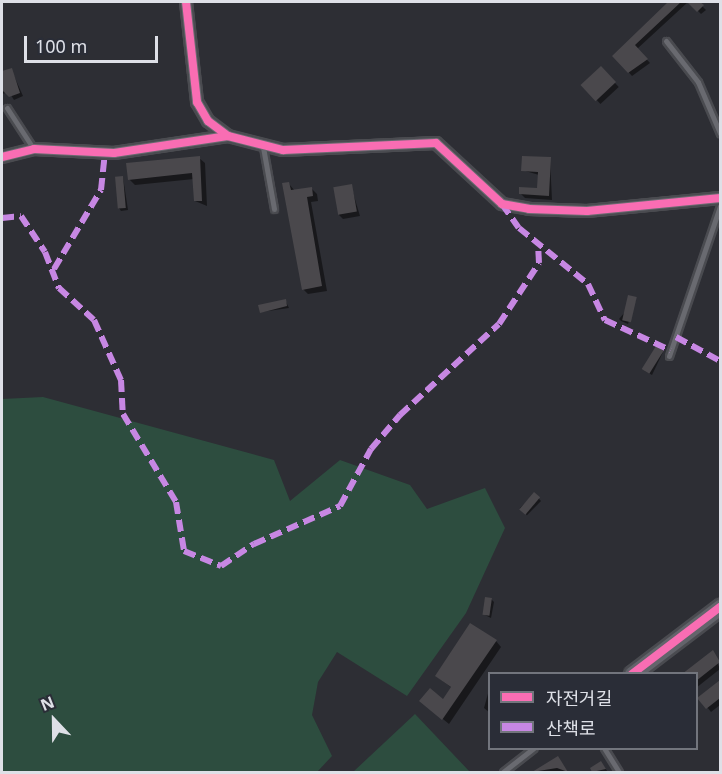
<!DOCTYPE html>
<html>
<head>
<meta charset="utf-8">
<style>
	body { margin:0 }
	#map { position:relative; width:722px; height:774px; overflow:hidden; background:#2d2e34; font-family:"Noto Sans","Noto Sans KR",sans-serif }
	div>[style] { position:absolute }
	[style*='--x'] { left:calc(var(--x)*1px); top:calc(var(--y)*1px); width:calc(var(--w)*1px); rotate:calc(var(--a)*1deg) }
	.green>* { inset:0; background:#2d4d3f }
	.shadow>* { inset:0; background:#0007; transform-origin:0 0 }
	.building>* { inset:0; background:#4a484c; transform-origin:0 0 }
	.roads { filter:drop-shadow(2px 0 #4a4b50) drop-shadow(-2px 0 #4a4b50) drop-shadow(0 2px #4a4b50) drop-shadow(0 -2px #4a4b50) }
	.lane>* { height:5px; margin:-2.5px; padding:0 2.5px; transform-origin:2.5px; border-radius:2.5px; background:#696a70 }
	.street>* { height:10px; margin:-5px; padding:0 5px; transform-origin:5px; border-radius:5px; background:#696a70 }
	.secondary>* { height:15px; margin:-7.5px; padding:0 7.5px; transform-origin:7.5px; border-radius:7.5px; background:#63646b }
	.quiet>* { height:6px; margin-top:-3px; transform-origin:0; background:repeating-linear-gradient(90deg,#c787e3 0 12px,transparent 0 18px) }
	.cycleway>* { height:8px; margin:-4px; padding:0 4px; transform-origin:4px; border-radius:4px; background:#f96db3 }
	span { translate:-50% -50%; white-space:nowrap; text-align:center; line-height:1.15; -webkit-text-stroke:4.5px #2a2d37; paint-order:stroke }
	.frame { position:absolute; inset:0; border:3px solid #dee0e7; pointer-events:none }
	.legend { position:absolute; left:488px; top:672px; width:210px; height:78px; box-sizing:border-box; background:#2a2d37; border:2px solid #72757d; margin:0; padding:8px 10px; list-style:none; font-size:18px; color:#dee0e7 }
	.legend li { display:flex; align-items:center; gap:12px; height:30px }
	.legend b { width:30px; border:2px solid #72757d }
	.north { position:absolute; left:24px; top:690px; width:60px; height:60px; -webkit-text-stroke:4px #2a2d37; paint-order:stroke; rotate:338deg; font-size:16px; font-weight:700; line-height:24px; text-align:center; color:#dee0e7 }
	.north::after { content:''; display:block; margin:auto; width:21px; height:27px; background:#dee0e7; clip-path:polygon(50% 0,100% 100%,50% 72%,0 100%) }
	.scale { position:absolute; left:24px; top:36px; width:134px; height:27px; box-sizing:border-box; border:3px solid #dee0e7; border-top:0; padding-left:8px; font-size:18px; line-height:21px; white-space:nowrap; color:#dee0e7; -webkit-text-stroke:4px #2a2d37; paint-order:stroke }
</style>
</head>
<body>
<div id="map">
	<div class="green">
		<i style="clip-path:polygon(43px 397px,274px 460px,290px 501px,340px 460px,410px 485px,427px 509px,485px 488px,505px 528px,466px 613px,407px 696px,337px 652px,318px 682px,312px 715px,332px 756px,317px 772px,2px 772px,2px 399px)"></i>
		<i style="clip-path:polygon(415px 714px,470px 772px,353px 772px)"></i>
	</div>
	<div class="shadow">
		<i style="clip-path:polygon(673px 2px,688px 2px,637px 49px,650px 63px,632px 76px,614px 56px)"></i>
		<i style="clip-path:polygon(689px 2px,698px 2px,706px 10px,701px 14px)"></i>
		<i style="left:601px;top:68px;width:26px;height:25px;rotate:47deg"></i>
		<i style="clip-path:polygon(11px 69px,23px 96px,14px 100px,9px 92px,2px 94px,2px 73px)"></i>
		<i style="clip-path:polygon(199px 158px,205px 163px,207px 206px,195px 201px,194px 179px,135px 185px,129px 179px)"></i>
		<i style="clip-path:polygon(550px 159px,552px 200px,525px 198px,521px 194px,538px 190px,539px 175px,522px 170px)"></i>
		<i style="clip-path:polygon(123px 177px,128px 210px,121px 211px,119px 208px)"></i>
		<i style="clip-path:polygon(289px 184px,295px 191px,312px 189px,317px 194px,318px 201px,311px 202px,327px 291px,308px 294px,303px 289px)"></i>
		<i style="clip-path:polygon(351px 186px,360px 216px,343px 219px,339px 215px)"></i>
		<i style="clip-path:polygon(636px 299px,628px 324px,621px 321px,619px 319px)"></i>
		<i style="clip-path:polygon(285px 300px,289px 308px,261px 312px)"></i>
		<i style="clip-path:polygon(663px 352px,652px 375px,645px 371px)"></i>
		<i style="left:534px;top:494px;width:10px;height:20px;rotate:45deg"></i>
		<i style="clip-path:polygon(491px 599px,494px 602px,491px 618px,483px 614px)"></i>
		<i style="clip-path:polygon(496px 641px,501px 647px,449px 724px,427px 706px,443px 701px,452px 688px,436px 676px)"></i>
		<i style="clip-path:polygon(713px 652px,720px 669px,696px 688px,696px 674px)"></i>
		<i style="clip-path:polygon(720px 682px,720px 705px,711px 712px,700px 698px)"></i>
		<i style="clip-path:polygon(489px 690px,490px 691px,490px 713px,484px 708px)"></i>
		<i style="clip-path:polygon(558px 758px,568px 772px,535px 772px)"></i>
		<i style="clip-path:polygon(601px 763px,608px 772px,594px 772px,592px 768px)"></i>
	</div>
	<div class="building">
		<i style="clip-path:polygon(668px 2px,681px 2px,635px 45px,648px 59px,628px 73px,612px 56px)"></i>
		<i style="clip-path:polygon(687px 2px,700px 2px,704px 5px,697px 12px)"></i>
		<i style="left:601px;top:66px;width:22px;height:28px;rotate:47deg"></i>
		<i style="clip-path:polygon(12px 68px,20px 93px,9px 97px,2px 90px,2px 71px)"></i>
		<i style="clip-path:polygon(200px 156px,202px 201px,194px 201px,192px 173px,128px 180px,126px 163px)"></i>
		<i style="clip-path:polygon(522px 156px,551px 157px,549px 196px,519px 194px,519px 187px,537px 188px,538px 172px,521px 171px)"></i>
		<i style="left:123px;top:176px;width:32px;height:8px;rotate:85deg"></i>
		<i style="clip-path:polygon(289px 182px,291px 190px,312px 187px,313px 196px,307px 197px,322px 286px,302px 290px,282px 183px)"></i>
		<i style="left:352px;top:184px;width:28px;height:19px;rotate:80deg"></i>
		<i style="left:628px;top:295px;width:9px;height:26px;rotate:13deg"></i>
		<i style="clip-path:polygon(286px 299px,287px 306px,260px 313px,258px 305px)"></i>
		<i style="left:656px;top:346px;width:9px;height:27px;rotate:32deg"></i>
		<i style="left:534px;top:492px;width:8px;height:23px;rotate:40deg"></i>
		<i style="left:485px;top:597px;width:7px;height:18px;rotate:8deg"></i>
		<i style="clip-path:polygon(470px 623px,497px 640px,442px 720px,419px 701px,430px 688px,443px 699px,451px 687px,435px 676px)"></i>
		<i style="clip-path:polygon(713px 650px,720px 662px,696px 681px,696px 674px,682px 674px)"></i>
		<i style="clip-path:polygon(720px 680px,720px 698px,706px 709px,697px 698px)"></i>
		<i style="clip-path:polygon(558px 756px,568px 772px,557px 768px,532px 772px)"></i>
		<i style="clip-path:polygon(601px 761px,606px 769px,592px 772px,590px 768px)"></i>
	</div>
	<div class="roads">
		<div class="lane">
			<i style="--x:666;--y:41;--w:52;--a:52"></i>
			<i style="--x:698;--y:82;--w:56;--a:66.7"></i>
			<i style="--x:7;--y:108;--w:48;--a:57"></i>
			<i style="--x:263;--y:147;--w:63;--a:79.9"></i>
			<i style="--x:669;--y:356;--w:158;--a:-71.2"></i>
			<i style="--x:604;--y:748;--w:28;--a:58"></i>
			<i style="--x:503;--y:772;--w:39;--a:-38"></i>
		</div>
		<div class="street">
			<i style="--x:186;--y:2;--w:101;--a:83.7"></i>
			<i style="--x:197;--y:102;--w:22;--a:60"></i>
			<i style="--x:208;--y:121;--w:25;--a:37"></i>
			<i style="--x:228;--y:136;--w:57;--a:14.3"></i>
			<i style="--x:283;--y:150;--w:153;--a:-2.6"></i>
			<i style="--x:436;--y:143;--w:90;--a:42.7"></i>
			<i style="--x:502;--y:204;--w:27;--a:10"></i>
			<i style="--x:529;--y:209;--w:58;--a:2"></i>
			<i style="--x:587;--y:211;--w:134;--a:-5.6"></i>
			<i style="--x:2;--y:157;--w:33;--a:-14"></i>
			<i style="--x:34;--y:149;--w:80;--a:2.9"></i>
			<i style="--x:114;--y:153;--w:115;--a:-8.5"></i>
		</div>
		<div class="secondary">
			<i style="--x:632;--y:674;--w:111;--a:-37.3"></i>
		</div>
	</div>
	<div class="quiet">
		<i style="--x:502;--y:204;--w:29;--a:55"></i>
		<i style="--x:519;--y:228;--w:89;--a:39.1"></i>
		<i style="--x:588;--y:284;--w:40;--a:65"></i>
		<i style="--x:605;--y:320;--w:72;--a:24.8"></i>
		<i style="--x:2;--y:218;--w:19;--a:-6"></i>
		<i style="--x:21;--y:216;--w:43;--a:56.3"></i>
		<i style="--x:45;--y:252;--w:39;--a:69"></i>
		<i style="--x:59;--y:288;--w:47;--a:42.4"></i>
		<i style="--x:94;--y:320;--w:66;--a:65.8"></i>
		<i style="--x:121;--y:380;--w:34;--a:87"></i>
		<i style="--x:123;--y:414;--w:103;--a:58.9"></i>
		<i style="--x:176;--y:502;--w:50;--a:80.7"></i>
		<i style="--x:184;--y:551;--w:40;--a:22"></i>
		<i style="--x:221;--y:566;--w:40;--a:-34"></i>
		<i style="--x:254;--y:544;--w:94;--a:-23.8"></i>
		<i style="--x:340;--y:506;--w:65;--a:-61.5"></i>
		<i style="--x:371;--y:449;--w:45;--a:-49.5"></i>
		<i style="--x:400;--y:415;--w:134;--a:-42.6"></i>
		<i style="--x:499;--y:324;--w:73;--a:-56.7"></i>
		<i style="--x:539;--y:263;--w:17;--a:-93"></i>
		<i style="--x:54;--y:269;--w:92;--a:-59.3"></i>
		<i style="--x:101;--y:190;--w:37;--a:-84"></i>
		<i style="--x:676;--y:337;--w:50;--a:28.6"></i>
	</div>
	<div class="cycleway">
		<i style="--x:186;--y:2;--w:101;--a:83.7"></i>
		<i style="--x:197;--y:102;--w:22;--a:60"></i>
		<i style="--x:208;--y:121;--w:25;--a:37"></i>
		<i style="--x:228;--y:136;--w:57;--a:14.3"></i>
		<i style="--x:283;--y:150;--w:153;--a:-2.6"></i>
		<i style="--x:436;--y:143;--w:90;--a:42.7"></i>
		<i style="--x:502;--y:204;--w:27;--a:10"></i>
		<i style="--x:529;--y:209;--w:58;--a:2"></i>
		<i style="--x:587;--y:211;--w:134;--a:-5.6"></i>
		<i style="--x:2;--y:157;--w:33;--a:-14"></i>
		<i style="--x:34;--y:149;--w:80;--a:2.9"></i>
		<i style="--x:114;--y:153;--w:115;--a:-8.5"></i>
		<i style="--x:632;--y:674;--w:111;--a:-37.3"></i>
	</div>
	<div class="frame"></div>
	<ul class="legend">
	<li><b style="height:8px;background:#f96db3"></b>자전거길</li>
	<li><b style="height:8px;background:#c787e3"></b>산책로</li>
	</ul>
	<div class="north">N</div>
	<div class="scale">100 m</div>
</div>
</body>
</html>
